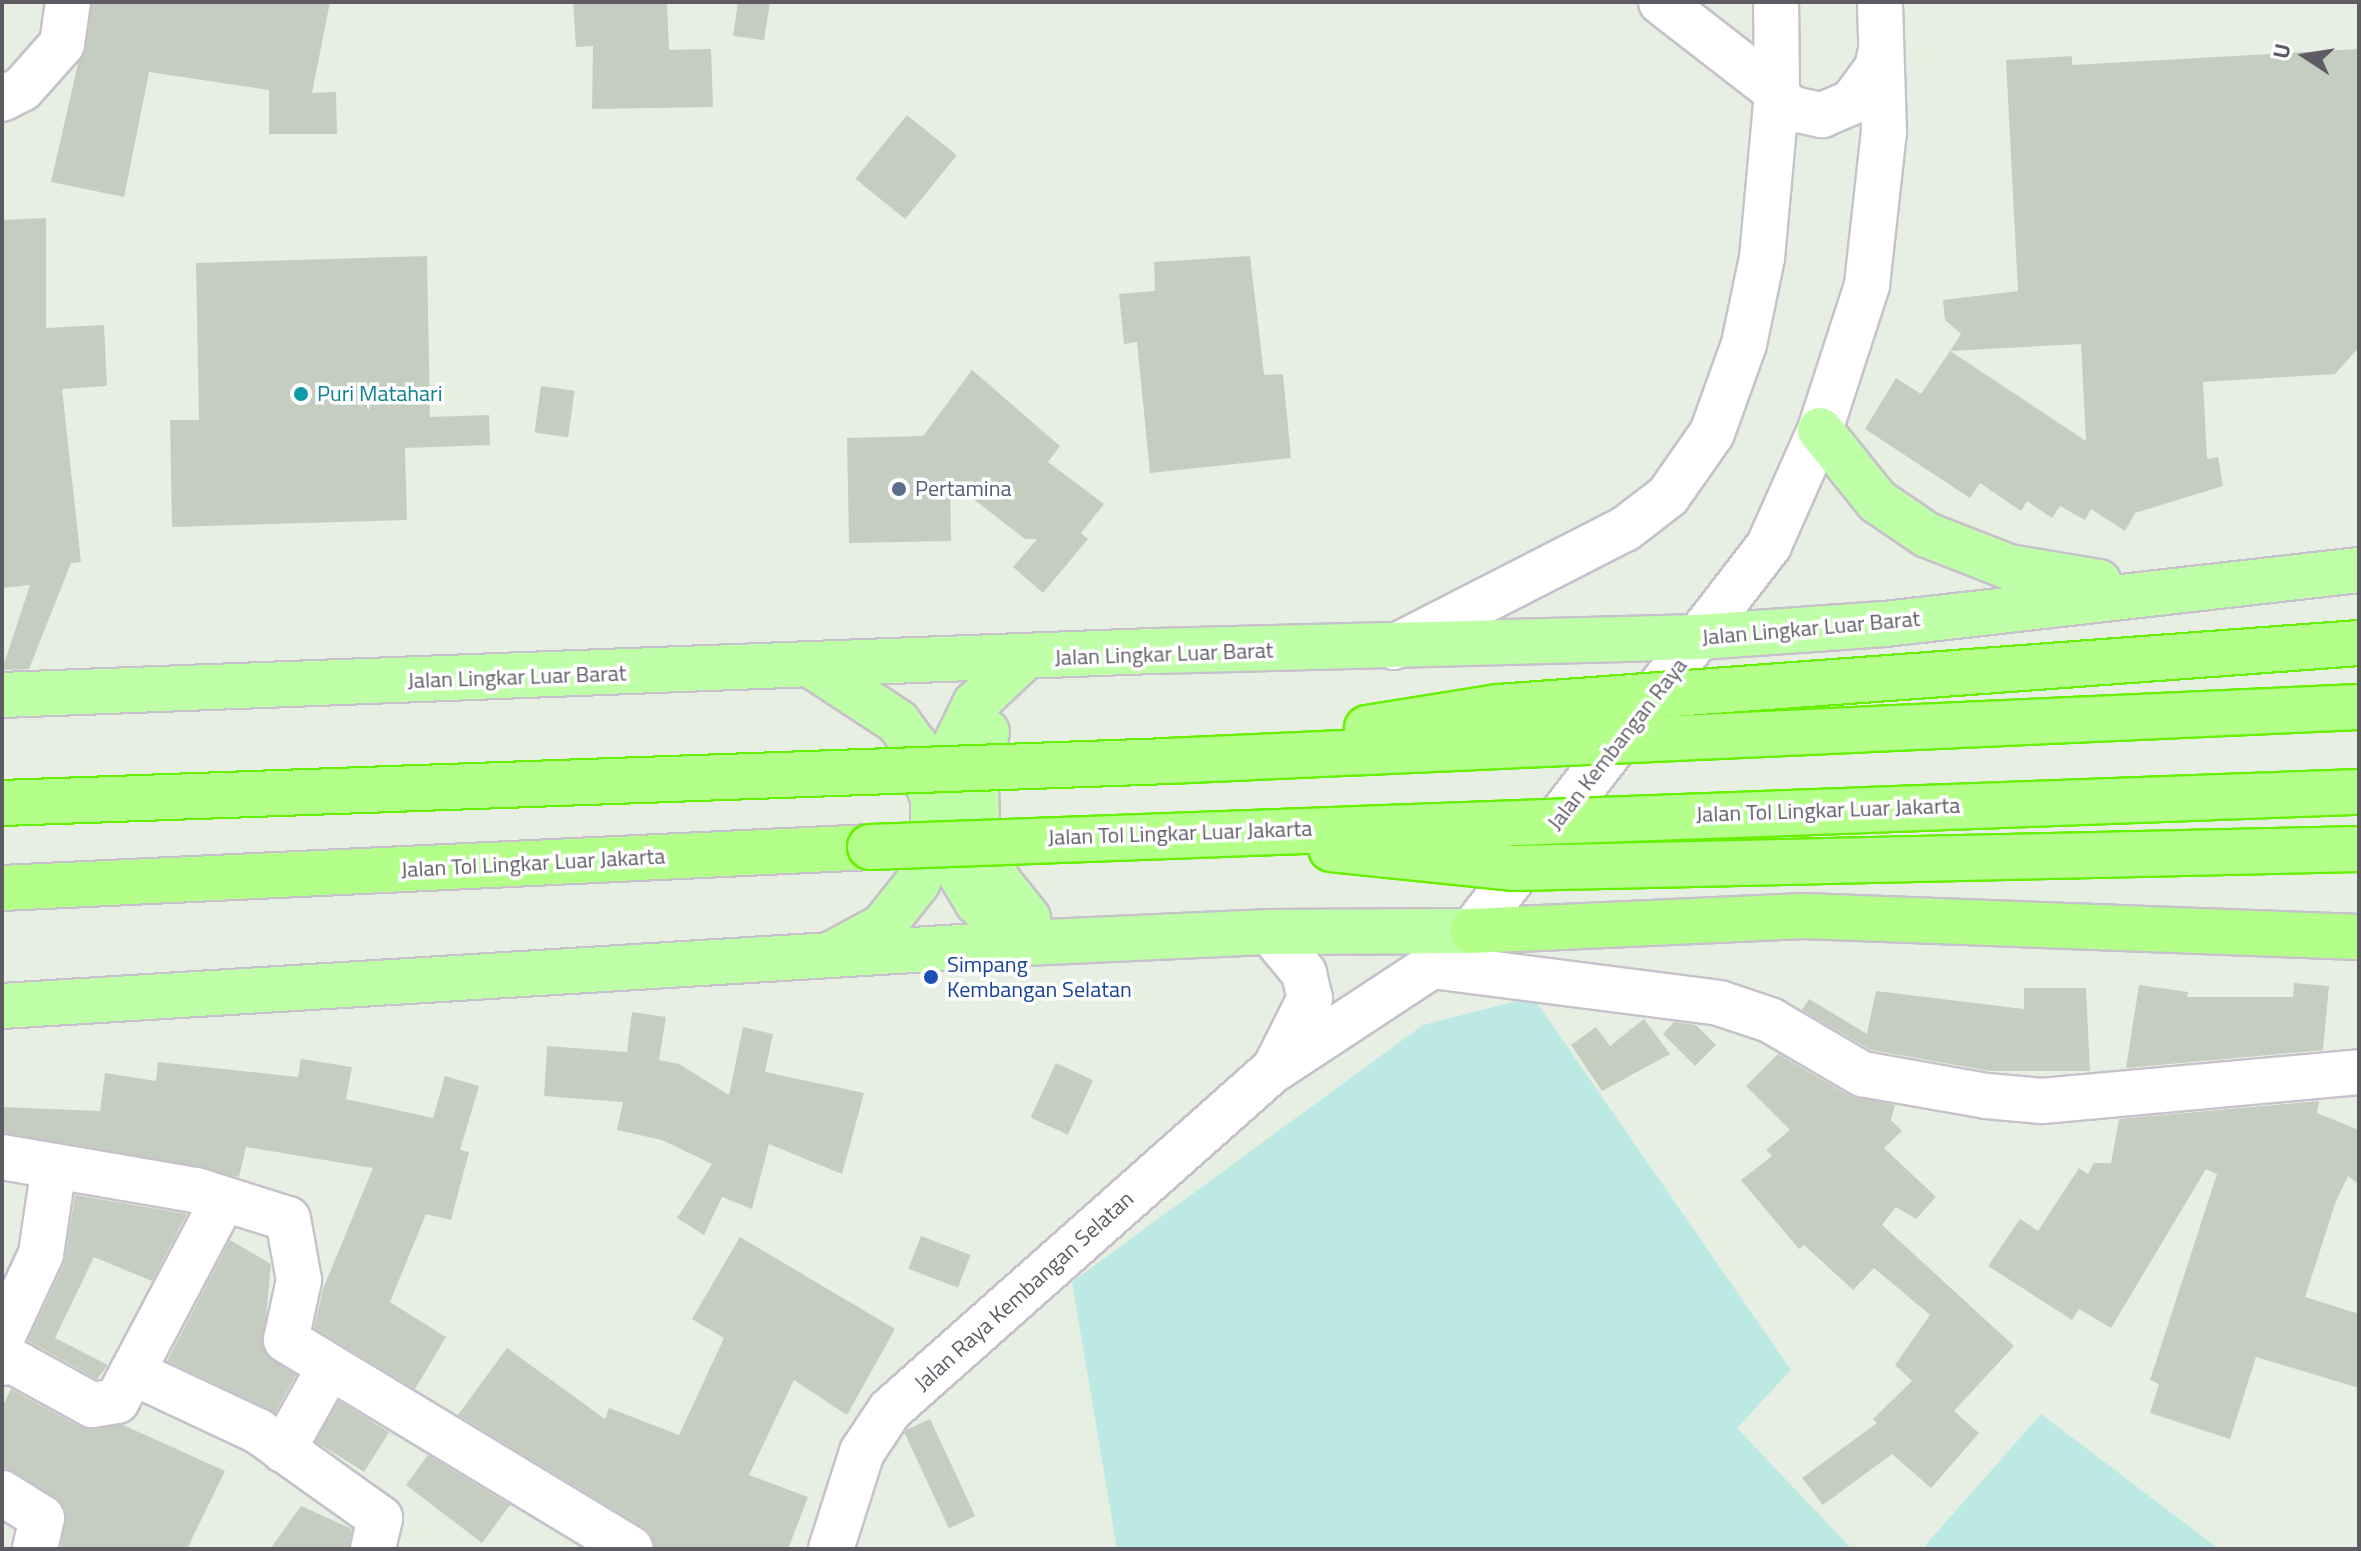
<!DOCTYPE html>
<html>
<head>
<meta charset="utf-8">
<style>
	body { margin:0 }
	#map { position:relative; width:2361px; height:1551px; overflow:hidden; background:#e7efe2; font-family:"Titillium Web",sans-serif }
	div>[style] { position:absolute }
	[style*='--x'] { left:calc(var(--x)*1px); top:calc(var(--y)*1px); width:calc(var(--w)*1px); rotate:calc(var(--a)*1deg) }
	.green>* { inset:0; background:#bde9e4 }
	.building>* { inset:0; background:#c5cdc1; transform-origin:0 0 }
	.roads { filter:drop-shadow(2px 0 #c6c1ca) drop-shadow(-2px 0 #c6c1ca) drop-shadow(0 2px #c6c1ca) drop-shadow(0 -2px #c6c1ca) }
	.minor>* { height:44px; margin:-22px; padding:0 22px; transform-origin:22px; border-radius:22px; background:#fff }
	.secondary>* { height:44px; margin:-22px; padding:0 22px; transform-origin:22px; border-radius:22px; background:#fff }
	.primary>* { height:44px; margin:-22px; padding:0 22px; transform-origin:22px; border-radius:22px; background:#bfffa7 }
	.motorway>* { height:44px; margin:-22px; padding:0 22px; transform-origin:22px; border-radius:22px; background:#b4ff89 }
	.bridges { filter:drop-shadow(2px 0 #65f100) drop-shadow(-2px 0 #65f100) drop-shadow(0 2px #65f100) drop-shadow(0 -2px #65f100) }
	.motorway-bridge>* { height:44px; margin:-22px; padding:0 22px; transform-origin:22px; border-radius:22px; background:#b4ff89 }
	.dots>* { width:22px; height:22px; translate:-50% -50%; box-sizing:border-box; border:4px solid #fff; border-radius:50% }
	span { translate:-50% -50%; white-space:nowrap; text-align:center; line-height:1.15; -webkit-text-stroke:7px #fff; paint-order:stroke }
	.culture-label { font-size:22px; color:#0d838f }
	.left { translate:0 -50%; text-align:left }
	.service-label { font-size:22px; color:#4e5e75 }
	.street-label { font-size:22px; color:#5f5b65 }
	.transit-label { font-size:22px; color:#164399 }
	.frame { position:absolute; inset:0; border:4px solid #5f5b65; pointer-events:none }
	.north { position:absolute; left:2265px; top:16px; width:80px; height:80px; -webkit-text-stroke:6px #fff; paint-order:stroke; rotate:282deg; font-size:22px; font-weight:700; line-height:32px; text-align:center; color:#5f5b65 }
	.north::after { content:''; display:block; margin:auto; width:28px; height:36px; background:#5f5b65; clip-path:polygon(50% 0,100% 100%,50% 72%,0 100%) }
</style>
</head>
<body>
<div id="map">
	<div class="green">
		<i style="clip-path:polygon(1533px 997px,1791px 1370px,1737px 1428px,1852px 1549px,1117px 1549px,1072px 1282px,1423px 1025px)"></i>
		<i style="clip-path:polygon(2041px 1414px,2219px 1549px,1922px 1549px)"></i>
	</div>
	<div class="building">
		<i style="clip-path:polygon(92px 2px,330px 2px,312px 93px,336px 92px,337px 134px,269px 134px,269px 90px,149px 72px,124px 197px,51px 182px)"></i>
		<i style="clip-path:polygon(573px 2px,667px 2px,669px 50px,711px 49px,713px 107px,592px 109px,593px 46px,576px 47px)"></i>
		<i style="clip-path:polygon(738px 2px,770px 2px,764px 40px,733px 36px)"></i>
		<i style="clip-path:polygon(2359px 49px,2359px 347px,2335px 374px,2203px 382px,2207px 459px,2218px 457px,2223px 486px,2135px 513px,2125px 531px,2091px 509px,2085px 520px,2060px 506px,2052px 518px,2027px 501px,2021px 511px,1980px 483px,1970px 498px,1865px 429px,1896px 378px,1921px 394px,1950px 351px,2086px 441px,2081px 344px,1950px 351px,1961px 334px,1945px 320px,1943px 300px,2018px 291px,2006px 60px,2072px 56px,2072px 65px)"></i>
		<i style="left:907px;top:115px;width:64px;height:82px;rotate:39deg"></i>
		<i style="clip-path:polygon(46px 218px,46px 328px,104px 325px,107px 386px,62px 389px,81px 562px,71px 563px,29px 669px,2px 670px,30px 585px,2px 588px,2px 220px)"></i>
		<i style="clip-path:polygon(427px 256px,430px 417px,489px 415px,490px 445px,405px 448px,407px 520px,172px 527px,170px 420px,199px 420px,196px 263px)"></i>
		<i style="clip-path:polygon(1250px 256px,1264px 375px,1283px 374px,1291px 458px,1150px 473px,1137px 342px,1124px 344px,1119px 294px,1155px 291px,1154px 262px)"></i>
		<i style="clip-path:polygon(972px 370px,1060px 446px,1048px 462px,1104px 504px,1081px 533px,1088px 539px,1043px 593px,1013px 567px,1037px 539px,1025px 539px,950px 481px,951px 541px,849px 543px,847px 438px,923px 436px)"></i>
		<i style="left:541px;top:386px;width:34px;height:47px;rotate:8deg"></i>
		<i style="clip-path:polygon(2294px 983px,2329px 986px,2323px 1050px,2126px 1068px,2139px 985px,2188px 992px,2187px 997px,2293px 997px)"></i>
		<i style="clip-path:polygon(2024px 988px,2086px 988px,2090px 1071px,1990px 1071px,1871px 1050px,1802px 1010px,1809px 999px,1867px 1034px,1876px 991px,2024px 1009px)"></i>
		<i style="clip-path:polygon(632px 1012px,666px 1017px,659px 1060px,679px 1064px,729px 1095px,743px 1027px,773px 1034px,765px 1072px,864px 1093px,842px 1174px,769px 1144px,752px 1209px,722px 1197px,704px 1235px,677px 1218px,712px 1164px,662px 1140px,617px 1130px,623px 1102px,544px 1096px,547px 1046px,627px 1052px)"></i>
		<i style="clip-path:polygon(1644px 1019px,1670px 1054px,1602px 1091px,1571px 1045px,1596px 1027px,1610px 1046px)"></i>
		<i style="clip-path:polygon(1674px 1022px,1696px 1025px,1716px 1045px,1695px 1066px,1663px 1034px)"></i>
		<i style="clip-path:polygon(1778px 1054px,1850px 1096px,1895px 1105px,1891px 1120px,1902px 1131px,1884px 1148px,1936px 1197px,1916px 1219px,1896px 1207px,1882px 1225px,2014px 1346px,1954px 1411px,1979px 1433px,1931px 1488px,1892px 1454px,1823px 1505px,1802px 1478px,1877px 1423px,1873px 1419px,1912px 1381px,1895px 1365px,1930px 1315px,1874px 1268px,1853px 1290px,1804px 1245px,1799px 1249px,1741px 1180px,1772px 1156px,1766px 1150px,1790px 1130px,1746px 1086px)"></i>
		<i style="clip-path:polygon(301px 1059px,352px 1067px,346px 1099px,433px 1118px,445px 1076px,479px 1086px,460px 1150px,469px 1152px,451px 1220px,426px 1214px,390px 1302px,446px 1337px,415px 1389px,314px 1328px,323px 1289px,373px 1168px,246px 1147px,239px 1177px,2px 1133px,2px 1107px,100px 1111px,105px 1073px,156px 1081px,158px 1062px,298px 1077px)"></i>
		<i style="left:1056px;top:1063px;width:41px;height:60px;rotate:25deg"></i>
		<i style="clip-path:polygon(2319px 1101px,2317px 1113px,2359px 1130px,2359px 1184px,2348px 1176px,2336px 1201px,2305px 1297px,2359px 1314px,2359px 1388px,2256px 1357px,2230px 1439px,2150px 1413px,2159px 1384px,2150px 1380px,2217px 1174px,2206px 1169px,2111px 1328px,2079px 1309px,2072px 1320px,1988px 1266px,2020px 1219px,2038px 1231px,2079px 1168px,2088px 1174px,2094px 1163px,2111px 1163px,2119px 1119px)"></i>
		<i style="clip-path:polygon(75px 1195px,187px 1214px,152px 1281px,94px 1257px,55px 1338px,108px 1365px,97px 1379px,28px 1341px,64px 1264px)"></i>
		<i style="left:921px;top:1236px;width:53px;height:35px;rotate:21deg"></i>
		<i style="clip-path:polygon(740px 1237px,895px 1329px,847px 1415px,794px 1380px,749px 1475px,808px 1497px,788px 1549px,656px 1549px,644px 1528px,458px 1415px,507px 1348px,605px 1419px,609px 1408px,679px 1435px,724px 1338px,692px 1319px)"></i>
		<i style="clip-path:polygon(230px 1240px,271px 1264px,263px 1349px,296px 1375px,275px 1413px,167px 1361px)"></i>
		<i style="clip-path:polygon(11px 1389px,80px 1427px,123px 1425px,225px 1471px,187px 1549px,61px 1549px,65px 1508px,2px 1468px,2px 1408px)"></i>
		<i style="left:339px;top:1401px;width:59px;height:47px;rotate:32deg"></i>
		<i style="left:930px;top:1419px;width:107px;height:29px;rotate:65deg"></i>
		<i style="clip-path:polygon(428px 1455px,510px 1505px,482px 1543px,406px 1485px)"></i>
		<i style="clip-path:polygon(301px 1506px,352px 1529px,349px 1549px,270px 1549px)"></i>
	</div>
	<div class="roads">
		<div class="minor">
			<i style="--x:1661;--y:2;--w:147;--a:37.8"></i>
			<i style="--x:2;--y:99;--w:22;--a:-27"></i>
			<i style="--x:22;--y:89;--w:60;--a:-48.4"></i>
			<i style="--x:62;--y:44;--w:42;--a:-81.9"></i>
			<i style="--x:1432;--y:966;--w:289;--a:7.3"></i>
			<i style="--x:1719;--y:1003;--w:54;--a:18.4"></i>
			<i style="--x:1770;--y:1020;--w:107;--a:30.4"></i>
			<i style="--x:1862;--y:1074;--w:127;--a:10"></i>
			<i style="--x:1987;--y:1096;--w:55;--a:5.2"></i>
			<i style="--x:2042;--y:1101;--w:318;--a:-5.2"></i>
			<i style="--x:2;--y:1157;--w:197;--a:9.7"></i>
			<i style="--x:196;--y:1190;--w:96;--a:17.5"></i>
			<i style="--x:288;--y:1219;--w:62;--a:79.8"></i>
			<i style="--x:299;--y:1280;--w:61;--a:102.2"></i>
			<i style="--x:286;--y:1340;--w:403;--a:31.2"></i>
			<i style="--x:2;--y:1338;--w:93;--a:-65.1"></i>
			<i style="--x:41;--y:1254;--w:89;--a:-81.6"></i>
			<i style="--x:2;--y:1363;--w:7;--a:-63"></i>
			<i style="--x:5;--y:1357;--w:99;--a:28.9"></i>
			<i style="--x:92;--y:1405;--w:25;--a:-9"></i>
			<i style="--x:117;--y:1401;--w:227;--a:-62.2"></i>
			<i style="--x:132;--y:1372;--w:139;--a:25.1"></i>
			<i style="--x:258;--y:1431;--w:150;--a:35.5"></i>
			<i style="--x:380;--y:1518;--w:32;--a:103"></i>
			<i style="--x:283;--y:1450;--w:94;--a:-60.7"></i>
			<i style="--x:2;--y:1493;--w:47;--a:32"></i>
			<i style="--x:42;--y:1518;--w:32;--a:103"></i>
		</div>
		<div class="secondary">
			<i style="--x:1777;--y:97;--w:20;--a:37"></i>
			<i style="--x:1793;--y:109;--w:30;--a:12"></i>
			<i style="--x:1822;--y:115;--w:33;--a:-23"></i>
			<i style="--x:1852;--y:102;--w:42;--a:-53.7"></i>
			<i style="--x:1877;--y:68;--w:17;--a:-77"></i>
			<i style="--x:1394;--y:647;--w:259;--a:-27.1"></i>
			<i style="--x:1625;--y:529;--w:54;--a:-37.5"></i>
			<i style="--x:1668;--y:496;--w:77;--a:-55.1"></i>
			<i style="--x:1712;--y:433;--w:95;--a:-70.2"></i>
			<i style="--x:1744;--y:344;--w:88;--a:-78.2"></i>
			<i style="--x:1762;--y:258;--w:167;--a:-84.8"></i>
			<i style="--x:1777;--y:92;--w:90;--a:-90.6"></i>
			<i style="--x:1270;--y:932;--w:53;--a:50.3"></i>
			<i style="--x:1304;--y:973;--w:26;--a:77"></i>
			<i style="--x:1310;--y:998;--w:76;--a:116.6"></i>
			<i style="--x:831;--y:1549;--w:102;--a:-72.3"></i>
			<i style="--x:862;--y:1452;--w:50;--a:-56.3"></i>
			<i style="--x:890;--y:1410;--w:511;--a:-41.59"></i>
			<i style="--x:1272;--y:1071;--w:191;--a:-33.3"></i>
			<i style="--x:1432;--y:966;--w:53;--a:-41.2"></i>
			<i style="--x:1472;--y:931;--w:487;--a:-52.4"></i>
			<i style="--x:1769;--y:545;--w:126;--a:-66.1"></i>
			<i style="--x:1820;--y:430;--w:152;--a:-72"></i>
			<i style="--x:1867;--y:285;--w:154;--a:-83.7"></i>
			<i style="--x:1884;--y:132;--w:130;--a:-91.8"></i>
		</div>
		<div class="primary">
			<i style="--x:1820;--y:430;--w:91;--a:51.2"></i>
			<i style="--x:1877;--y:501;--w:60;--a:34.2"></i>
			<i style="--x:1927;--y:535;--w:88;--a:21.3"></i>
			<i style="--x:2009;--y:567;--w:91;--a:9.5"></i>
			<i style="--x:814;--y:667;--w:100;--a:33.2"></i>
			<i style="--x:898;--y:722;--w:29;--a:54"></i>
			<i style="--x:915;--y:745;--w:57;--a:71.6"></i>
			<i style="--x:933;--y:799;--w:29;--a:90"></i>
			<i style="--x:933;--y:828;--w:56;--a:105.5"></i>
			<i style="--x:918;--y:882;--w:56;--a:128.5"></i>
			<i style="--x:883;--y:926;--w:52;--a:151.5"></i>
			<i style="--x:2;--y:695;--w:1154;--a:-2.19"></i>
			<i style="--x:1155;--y:651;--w:544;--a:-1.47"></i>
			<i style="--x:1699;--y:637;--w:186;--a:-4"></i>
			<i style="--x:1885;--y:624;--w:477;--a:-6.5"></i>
			<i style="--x:987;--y:732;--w:53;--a:101.9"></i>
			<i style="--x:976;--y:784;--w:46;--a:88.8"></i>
			<i style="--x:977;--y:830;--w:56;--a:67.1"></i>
			<i style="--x:999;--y:882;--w:46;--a:51.1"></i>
			<i style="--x:988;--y:943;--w:26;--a:-9"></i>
			<i style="--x:1014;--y:939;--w:52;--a:-135"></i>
			<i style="--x:977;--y:902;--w:41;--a:-121"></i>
			<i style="--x:956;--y:867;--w:41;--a:-105.4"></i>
			<i style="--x:945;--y:827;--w:42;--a:-90"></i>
			<i style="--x:945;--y:785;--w:33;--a:-79"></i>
			<i style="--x:951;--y:753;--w:55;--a:-63.9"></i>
			<i style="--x:975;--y:704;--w:67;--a:-43.2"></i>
			<i style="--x:2;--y:1006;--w:1025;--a:-3.52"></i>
			<i style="--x:1025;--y:943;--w:245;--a:-2.6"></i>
			<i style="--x:1270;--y:932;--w:202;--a:-0.3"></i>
		</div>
		<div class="motorway">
			<i style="--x:2;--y:888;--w:869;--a:-2.7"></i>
			<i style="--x:1472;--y:931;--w:332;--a:-2.6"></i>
			<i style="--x:1804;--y:916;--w:555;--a:2.17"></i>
		</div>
	</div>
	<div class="bridges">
		<div class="motorway-bridge">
			<i style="--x:1367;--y:728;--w:133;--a:-9.1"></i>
			<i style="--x:1498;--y:707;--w:863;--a:-4.25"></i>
			<i style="--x:2;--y:803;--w:1167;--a:-2.06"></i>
			<i style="--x:1168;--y:761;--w:1192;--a:-2.6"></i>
			<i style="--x:870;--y:847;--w:1490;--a:-2.12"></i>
			<i style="--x:1331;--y:849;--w:185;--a:5.9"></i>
			<i style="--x:1515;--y:868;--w:844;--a:-1.29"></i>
		</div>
	</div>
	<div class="dots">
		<i style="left:301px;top:394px;background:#0f9aa8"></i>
		<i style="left:899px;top:489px;background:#5c6f8a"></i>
		<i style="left:931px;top:977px;background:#1a4fb4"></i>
	</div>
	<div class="culture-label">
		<span class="left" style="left:317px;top:394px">Puri Matahari</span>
	</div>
	<div class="service-label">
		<span class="left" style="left:915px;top:489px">Pertamina</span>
	</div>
	<div class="street-label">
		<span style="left:1811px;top:628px;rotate:-5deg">Jalan Lingkar Luar Barat</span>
		<span style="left:1164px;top:654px;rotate:-2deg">Jalan Lingkar Luar Barat</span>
		<span style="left:517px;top:677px;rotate:-2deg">Jalan Lingkar Luar Barat</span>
		<span style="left:1617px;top:744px;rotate:-52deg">Jalan Kembangan Raya</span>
		<span style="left:1828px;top:810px;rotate:-2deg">Jalan Tol Lingkar Luar Jakarta</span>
		<span style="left:1180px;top:833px;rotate:-2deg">Jalan Tol Lingkar Luar Jakarta</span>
		<span style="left:533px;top:863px;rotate:-3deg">Jalan Tol Lingkar Luar Jakarta</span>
		<span style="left:1024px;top:1291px;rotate:-42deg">Jalan Raya Kembangan Selatan</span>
	</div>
	<div class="transit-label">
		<span class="left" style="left:947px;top:977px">Simpang<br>Kembangan Selatan</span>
	</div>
	<div class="frame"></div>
	<div class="north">U</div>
</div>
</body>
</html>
